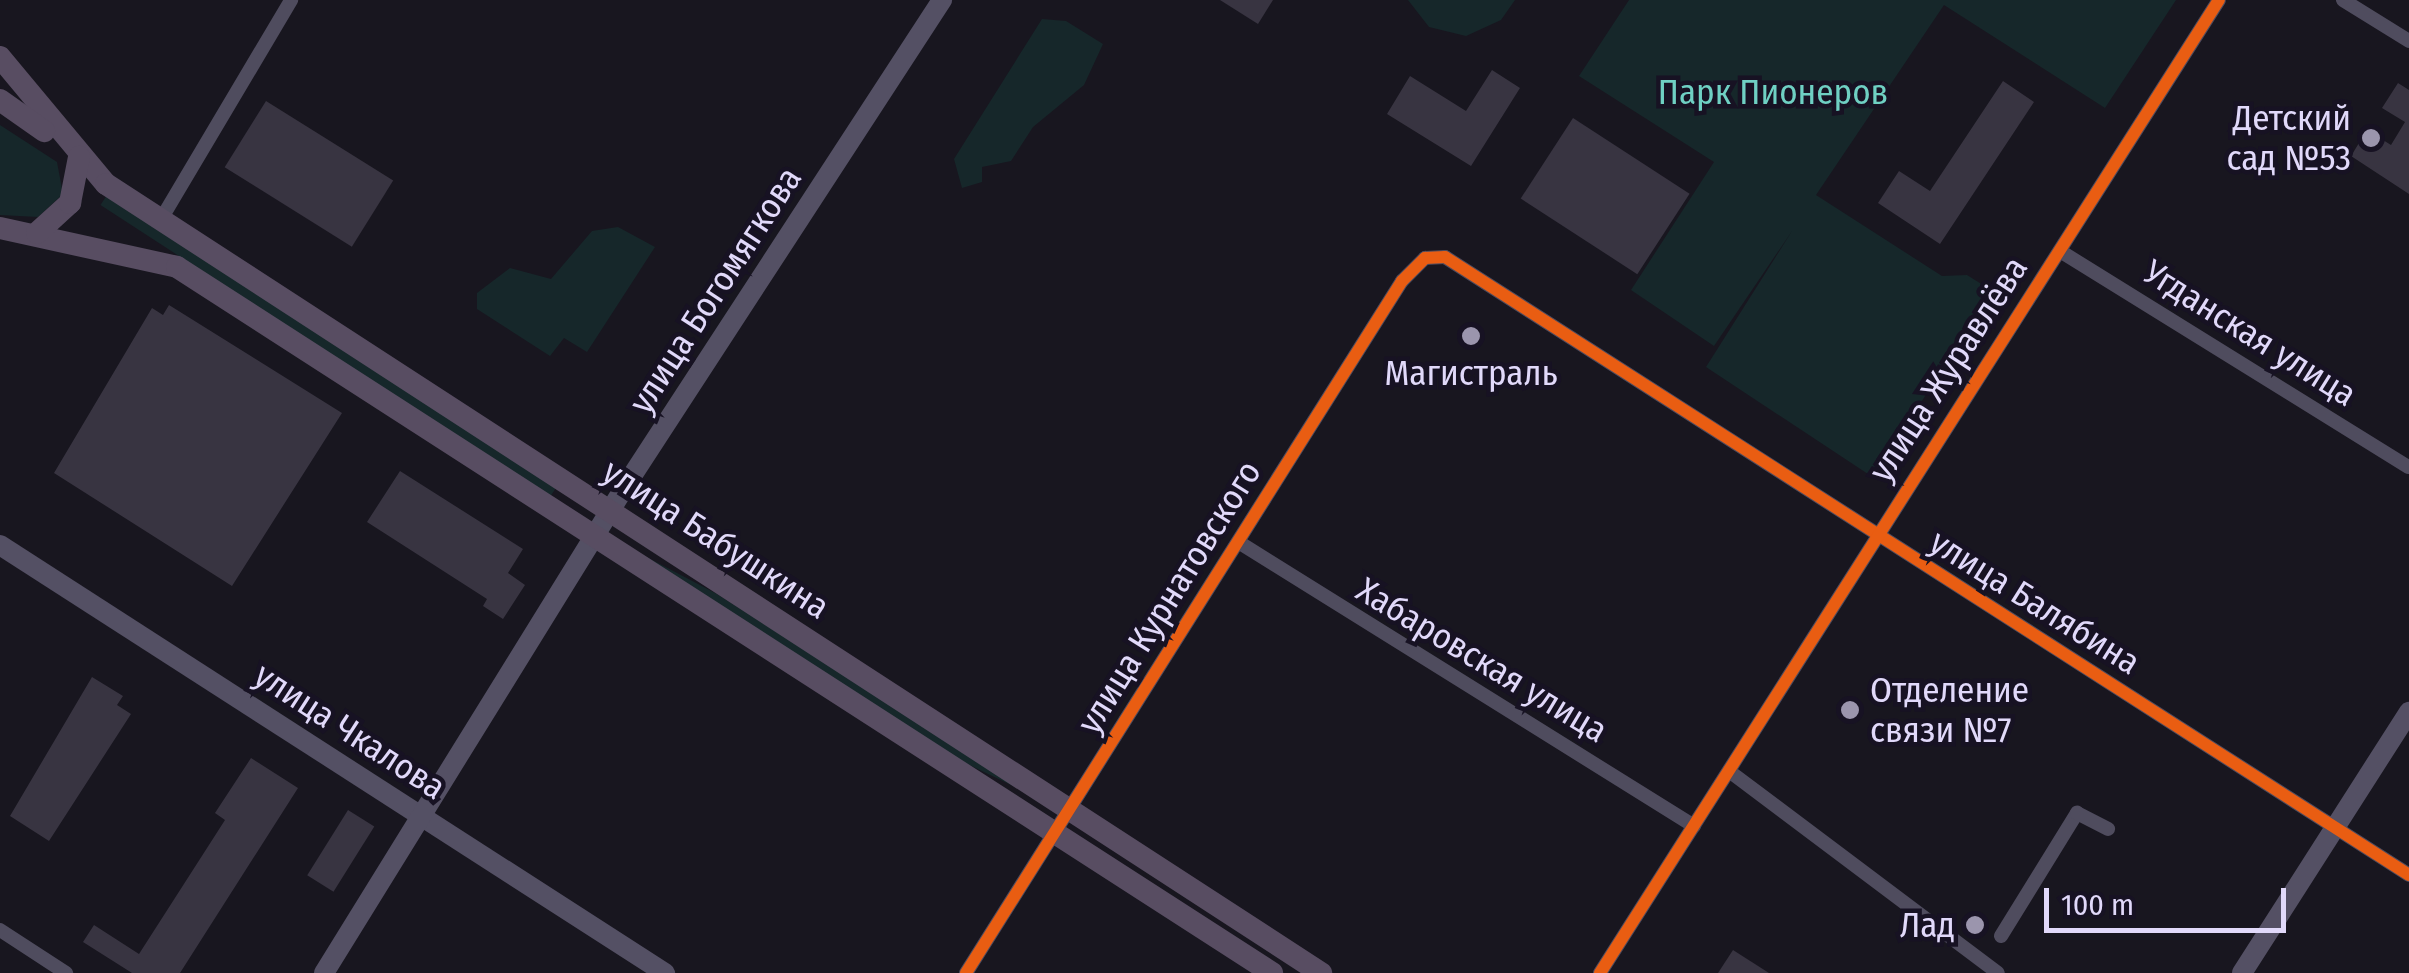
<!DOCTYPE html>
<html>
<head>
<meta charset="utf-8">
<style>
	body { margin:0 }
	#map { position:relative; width:2409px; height:973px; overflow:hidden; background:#18161f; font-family:"Fira Sans Condensed",sans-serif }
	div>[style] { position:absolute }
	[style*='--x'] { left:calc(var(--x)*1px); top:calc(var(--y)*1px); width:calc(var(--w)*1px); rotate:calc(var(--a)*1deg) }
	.green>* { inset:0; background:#16272a; transform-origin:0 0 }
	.building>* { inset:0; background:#383441; transform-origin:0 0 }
	.street>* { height:14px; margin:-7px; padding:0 7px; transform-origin:7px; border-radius:7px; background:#4f4c5e }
	.secondary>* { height:20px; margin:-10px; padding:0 10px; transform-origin:10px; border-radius:10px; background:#545064 }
	.primary>* { height:22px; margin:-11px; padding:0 11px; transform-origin:11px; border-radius:11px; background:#584d62 }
	.cycleway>* { height:12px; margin:-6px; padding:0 6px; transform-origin:6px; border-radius:6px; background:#e95d12 }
	.dots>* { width:28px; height:28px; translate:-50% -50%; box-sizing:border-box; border:5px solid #171223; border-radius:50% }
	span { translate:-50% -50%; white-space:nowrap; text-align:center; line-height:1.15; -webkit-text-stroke:9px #171223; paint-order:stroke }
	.park-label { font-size:35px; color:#6fd0c3 }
	.poi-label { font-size:35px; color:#e1d9fa }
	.right { translate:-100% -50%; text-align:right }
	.left { translate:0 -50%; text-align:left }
	.street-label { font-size:35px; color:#e1d9fa }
	.scale { position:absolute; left:2044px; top:888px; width:242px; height:45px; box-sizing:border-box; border:5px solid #e1d9fa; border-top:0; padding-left:12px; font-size:30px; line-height:35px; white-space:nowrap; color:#e1d9fa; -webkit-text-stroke:8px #171223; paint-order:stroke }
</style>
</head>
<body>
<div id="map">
	<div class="green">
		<i style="clip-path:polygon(1408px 0,1515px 0,1501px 20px,1466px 36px,1429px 27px)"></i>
		<i style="clip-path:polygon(1629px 0,2176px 0,2105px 108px,1944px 5px,1816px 195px,1942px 276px,1967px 275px,1991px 290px,1874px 478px,1706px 367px,1792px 231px,1714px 346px,1631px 290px,1714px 162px,1579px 76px)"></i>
		<i style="clip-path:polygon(1042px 19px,1066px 21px,1103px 44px,1084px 85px,1033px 127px,1011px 161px,982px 167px,982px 182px,962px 188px,954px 159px)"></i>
		<i style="clip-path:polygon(0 125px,57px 162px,63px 194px,38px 217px,0 215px)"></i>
		<i style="left:107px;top:195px;width:536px;height:12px;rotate:33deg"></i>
		<i style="clip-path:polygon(618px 227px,655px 247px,587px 352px,564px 338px,550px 356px,477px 309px,477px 293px,510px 268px,551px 279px,592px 231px)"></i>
		<i style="clip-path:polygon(637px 552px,717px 594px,1028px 793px,963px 762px)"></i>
	</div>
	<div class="building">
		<i style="clip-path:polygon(1220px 0,1273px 0,1258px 24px)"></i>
		<i style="clip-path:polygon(1492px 70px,1520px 88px,1471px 166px,1387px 114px,1410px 76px,1466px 111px)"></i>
		<i style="clip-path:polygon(2003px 81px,2034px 102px,1940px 244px,1878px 203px,1899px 171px,1930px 191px)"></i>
		<i style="clip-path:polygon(2398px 83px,2409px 90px,2409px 194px,2351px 156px,2367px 130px,2391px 145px,2405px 122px,2382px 108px)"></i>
		<i style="left:266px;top:101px;width:150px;height:78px;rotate:32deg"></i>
		<i style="left:1573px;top:118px;width:139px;height:96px;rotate:33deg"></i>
		<i style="clip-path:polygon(169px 305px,342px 413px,232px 586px,54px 473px,152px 308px,163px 315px)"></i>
		<i style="clip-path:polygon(400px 471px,523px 549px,508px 573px,525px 585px,503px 619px,483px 606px,487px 599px,367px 522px)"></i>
		<i style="clip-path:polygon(92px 677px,123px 696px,117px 705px,131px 714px,49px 841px,10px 816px)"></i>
		<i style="clip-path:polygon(251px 758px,298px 788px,180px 973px,132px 973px,83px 942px,94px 925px,139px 954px,225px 820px,215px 813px)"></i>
		<i style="left:348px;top:810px;width:31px;height:77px;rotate:32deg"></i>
		<i style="clip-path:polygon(1733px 950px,1769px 973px,1718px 973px)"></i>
	</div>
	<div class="street">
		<i style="--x:2343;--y:0;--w:78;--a:31.8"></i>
		<i style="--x:160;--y:221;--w:257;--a:-59.3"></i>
		<i style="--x:2060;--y:251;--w:410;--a:31.8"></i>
		<i style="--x:1240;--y:543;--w:535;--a:31.94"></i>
		<i style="--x:1729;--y:771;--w:336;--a:36.9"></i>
		<i style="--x:0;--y:930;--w:79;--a:33.1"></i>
		<i style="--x:2001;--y:936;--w:145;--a:-58.3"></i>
		<i style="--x:2077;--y:813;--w:35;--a:27"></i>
		<i style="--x:966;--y:973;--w:818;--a:-57.79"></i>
		<i style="--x:1402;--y:281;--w:33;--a:-45"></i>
		<i style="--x:1425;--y:258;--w:20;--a:-3"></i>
		<i style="--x:1445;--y:257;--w:1145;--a:32.66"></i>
		<i style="--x:1600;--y:973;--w:1153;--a:-57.54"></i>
	</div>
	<div class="secondary">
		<i style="--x:0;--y:545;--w:791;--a:32.77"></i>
		<i style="--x:324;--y:973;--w:574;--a:-58.25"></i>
		<i style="--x:626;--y:485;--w:579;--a:-56.91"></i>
		<i style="--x:2242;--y:973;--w:310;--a:-57.4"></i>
	</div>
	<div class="primary">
		<i style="--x:0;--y:57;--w:165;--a:50.2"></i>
		<i style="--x:106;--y:184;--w:1449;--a:33"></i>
		<i style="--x:0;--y:100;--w:54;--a:35.2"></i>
		<i style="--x:0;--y:228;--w:181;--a:12.4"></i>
		<i style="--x:177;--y:267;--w:1303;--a:32.81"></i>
		<i style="--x:37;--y:233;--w:45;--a:-42.3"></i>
		<i style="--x:70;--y:203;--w:47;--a:-78.9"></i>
	</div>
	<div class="cycleway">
		<i style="--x:966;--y:973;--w:818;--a:-57.79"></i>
		<i style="--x:1402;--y:281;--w:33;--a:-45"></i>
		<i style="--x:1425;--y:258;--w:20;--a:-3"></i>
		<i style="--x:1445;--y:257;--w:1145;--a:32.66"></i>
		<i style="--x:1600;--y:973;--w:1153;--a:-57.54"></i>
	</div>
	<div class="dots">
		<i style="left:2371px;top:138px;background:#9b95ad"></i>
		<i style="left:1471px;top:336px;background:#9b95ad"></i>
		<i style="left:1850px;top:710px;background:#9b95ad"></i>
		<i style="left:1975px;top:925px;background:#9b95ad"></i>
	</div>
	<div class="park-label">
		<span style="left:1773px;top:92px">Парк Пионеров</span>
	</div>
	<div class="poi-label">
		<span class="right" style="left:2351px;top:138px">Детский<br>сад №53</span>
		<span style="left:1471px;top:373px">Магистраль</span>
		<span class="left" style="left:1870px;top:710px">Отделение<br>связи №7</span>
		<span class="right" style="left:1955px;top:925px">Лад</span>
	</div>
	<div class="street-label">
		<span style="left:715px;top:290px;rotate:-57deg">улица Богомягкова</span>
		<span style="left:2250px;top:333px;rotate:32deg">Угданская улица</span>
		<span style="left:1948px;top:369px;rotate:-57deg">улица Журавлёва</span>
		<span style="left:716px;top:539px;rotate:33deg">улица Бабушкина</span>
		<span style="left:1169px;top:597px;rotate:-58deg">улица Курнатовского</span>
		<span style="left:2035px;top:602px;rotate:32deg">улица Балябина</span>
		<span style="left:1482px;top:660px;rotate:31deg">Хабаровская улица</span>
		<span style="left:350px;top:731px;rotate:33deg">улица Чкалова</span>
	</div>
	<div class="scale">100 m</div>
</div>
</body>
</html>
